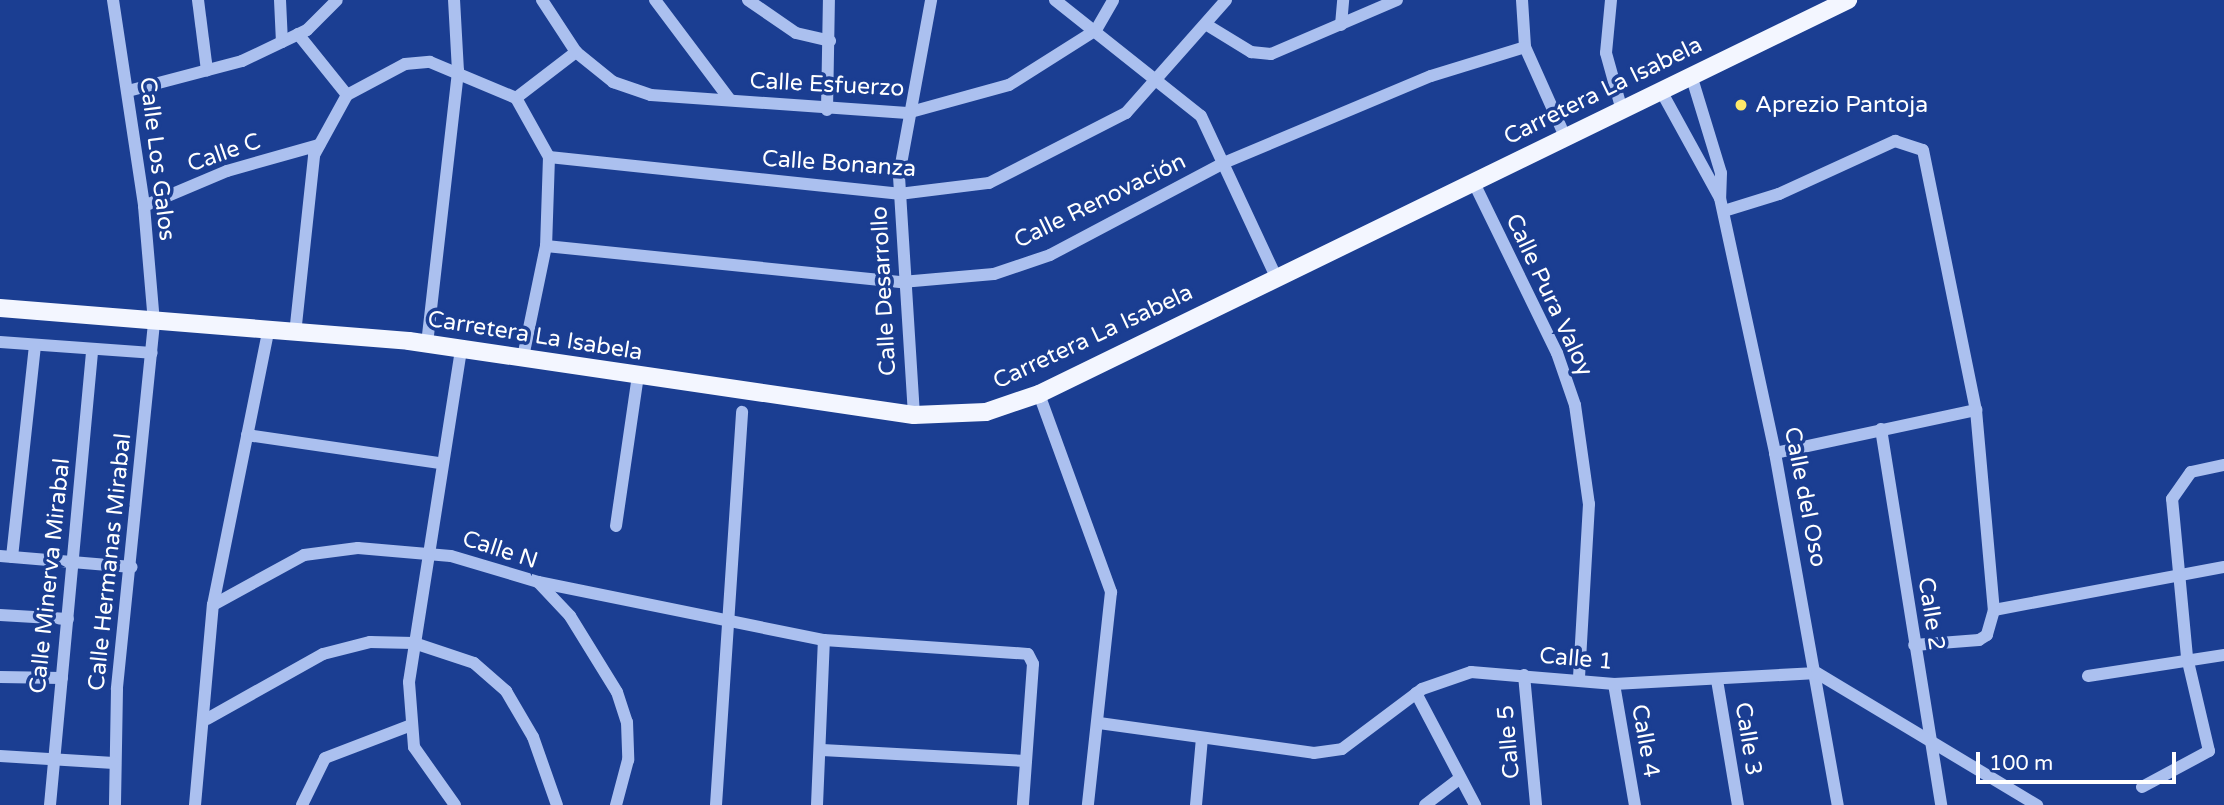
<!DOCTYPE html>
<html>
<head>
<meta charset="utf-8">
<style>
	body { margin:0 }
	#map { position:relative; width:2224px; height:805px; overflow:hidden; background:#1b3e92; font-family:"Varela Round",sans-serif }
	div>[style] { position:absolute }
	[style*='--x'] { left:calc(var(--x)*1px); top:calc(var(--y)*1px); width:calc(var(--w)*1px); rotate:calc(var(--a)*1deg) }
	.minor>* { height:12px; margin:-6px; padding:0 6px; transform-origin:6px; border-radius:6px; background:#abc0ef }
	.major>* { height:18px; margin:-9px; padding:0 9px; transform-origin:9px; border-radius:9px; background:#f3f6ff }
	.dots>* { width:19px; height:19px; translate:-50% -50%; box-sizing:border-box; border:4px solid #1b3e92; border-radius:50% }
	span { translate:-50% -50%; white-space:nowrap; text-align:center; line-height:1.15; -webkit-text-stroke:7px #1b3e92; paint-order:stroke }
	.street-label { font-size:23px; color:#fff }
	.poi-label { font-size:23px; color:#fff }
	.left { translate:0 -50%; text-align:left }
	.scale { position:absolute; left:1976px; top:752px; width:200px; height:32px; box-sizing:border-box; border:4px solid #fff; border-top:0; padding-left:9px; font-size:21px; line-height:24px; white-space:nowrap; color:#fff; -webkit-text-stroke:5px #1b3e92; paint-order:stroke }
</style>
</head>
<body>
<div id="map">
	<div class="minor">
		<i style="--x:113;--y:0;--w:208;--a:81.4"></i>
		<i style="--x:144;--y:206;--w:117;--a:85.1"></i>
		<i style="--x:154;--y:323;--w:368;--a:95.8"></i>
		<i style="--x:117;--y:689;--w:116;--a:91"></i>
		<i style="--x:198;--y:0;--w:71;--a:82.7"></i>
		<i style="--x:280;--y:0;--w:42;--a:87.3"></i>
		<i style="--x:542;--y:0;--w:62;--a:56.8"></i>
		<i style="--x:576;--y:52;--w:48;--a:39"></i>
		<i style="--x:613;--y:82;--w:40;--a:18.9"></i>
		<i style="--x:651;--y:95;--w:257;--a:4"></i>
		<i style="--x:907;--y:113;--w:106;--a:-15.4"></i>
		<i style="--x:1009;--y:85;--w:103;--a:-32.3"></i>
		<i style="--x:1096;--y:30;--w:34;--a:-60"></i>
		<i style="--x:655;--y:0;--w:125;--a:53.1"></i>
		<i style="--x:748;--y:0;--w:58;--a:34.5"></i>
		<i style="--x:796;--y:33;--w:35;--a:13"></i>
		<i style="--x:1055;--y:0;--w:186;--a:38.5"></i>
		<i style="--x:1201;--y:116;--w:180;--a:65"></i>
		<i style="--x:1522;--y:0;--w:47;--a:86.3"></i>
		<i style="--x:1525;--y:47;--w:95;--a:65.9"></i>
		<i style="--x:1611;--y:0;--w:53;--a:95.4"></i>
		<i style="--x:1606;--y:53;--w:56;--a:74.5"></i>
		<i style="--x:1207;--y:25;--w:52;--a:31.5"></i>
		<i style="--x:1251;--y:52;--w:20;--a:6"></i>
		<i style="--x:1271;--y:54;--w:137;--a:-23.2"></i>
		<i style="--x:1341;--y:25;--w:25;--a:-85"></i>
		<i style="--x:298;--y:34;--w:78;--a:51.2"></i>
		<i style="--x:1691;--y:75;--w:102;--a:73"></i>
		<i style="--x:1721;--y:173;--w:25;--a:92"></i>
		<i style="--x:1720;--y:198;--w:261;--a:77.8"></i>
		<i style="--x:1775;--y:453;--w:358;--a:79.9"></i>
		<i style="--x:1660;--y:89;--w:124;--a:61.2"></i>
		<i style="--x:128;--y:91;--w:118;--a:-14.7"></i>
		<i style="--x:242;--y:61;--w:72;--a:-25.5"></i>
		<i style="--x:307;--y:30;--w:42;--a:-45"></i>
		<i style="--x:516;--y:98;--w:76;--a:-37.5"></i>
		<i style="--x:827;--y:110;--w:110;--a:-89"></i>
		<i style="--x:549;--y:157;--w:352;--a:6"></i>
		<i style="--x:899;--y:194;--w:91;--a:-7"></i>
		<i style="--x:989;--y:183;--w:154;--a:-27.1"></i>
		<i style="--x:1126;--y:113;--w:151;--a:-48.5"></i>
		<i style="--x:1473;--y:181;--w:191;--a:64"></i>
		<i style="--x:1557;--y:353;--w:55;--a:70.9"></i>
		<i style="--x:1575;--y:405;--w:100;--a:82"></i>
		<i style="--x:1589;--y:504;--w:176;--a:93.3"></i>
		<i style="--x:144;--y:206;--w:90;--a:-22.9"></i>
		<i style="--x:227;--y:171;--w:96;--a:-15.8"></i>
		<i style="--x:1724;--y:211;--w:58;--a:-17.2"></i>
		<i style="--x:1779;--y:194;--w:128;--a:-24.6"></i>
		<i style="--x:1895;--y:141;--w:29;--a:18"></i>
		<i style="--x:1923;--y:150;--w:265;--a:78.5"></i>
		<i style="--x:1976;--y:410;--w:201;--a:84.9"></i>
		<i style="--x:1994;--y:610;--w:26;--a:106"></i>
		<i style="--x:1987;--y:635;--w:9;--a:148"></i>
		<i style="--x:1979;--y:640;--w:65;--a:175.6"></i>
		<i style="--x:546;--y:246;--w:358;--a:5.8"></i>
		<i style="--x:902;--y:282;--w:92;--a:-5"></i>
		<i style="--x:994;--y:274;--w:59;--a:-18.7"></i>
		<i style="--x:1050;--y:255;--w:199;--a:-27.9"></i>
		<i style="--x:1226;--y:162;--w:222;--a:-22.8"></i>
		<i style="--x:1431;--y:76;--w:98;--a:-17.1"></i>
		<i style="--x:295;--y:334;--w:180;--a:-83.9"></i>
		<i style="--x:314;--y:155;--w:68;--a:-61.2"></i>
		<i style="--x:347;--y:95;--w:66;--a:-28.1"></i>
		<i style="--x:405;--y:64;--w:25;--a:-5"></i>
		<i style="--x:430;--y:62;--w:93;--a:22.7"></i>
		<i style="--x:516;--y:98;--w:68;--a:60.8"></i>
		<i style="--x:549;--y:157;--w:89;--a:91.9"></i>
		<i style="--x:546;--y:246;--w:113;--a:101.7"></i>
		<i style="--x:0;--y:342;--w:152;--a:4.1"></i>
		<i style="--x:427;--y:344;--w:275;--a:-83.5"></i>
		<i style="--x:458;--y:71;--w:71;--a:-93.2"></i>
		<i style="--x:1039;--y:394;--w:211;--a:70"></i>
		<i style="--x:1111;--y:592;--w:214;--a:96.2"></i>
		<i style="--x:914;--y:415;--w:240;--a:-93.6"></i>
		<i style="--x:899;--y:175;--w:178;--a:-79.6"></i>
		<i style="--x:1881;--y:429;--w:381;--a:80.9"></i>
		<i style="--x:247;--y:435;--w:195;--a:8.3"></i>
		<i style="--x:1775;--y:453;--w:206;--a:-12.1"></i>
		<i style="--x:616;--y:526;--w:152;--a:-81.7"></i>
		<i style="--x:0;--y:556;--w:132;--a:4.8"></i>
		<i style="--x:12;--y:557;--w:212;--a:-83.8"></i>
		<i style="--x:538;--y:582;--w:292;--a:11.5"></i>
		<i style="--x:824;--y:640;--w:204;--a:3.9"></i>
		<i style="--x:1028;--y:654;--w:11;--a:63"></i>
		<i style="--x:1033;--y:664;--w:141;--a:94.1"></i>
		<i style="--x:213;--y:605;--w:104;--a:-28.8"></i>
		<i style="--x:304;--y:555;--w:54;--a:-7.4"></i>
		<i style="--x:358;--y:548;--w:93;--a:4.9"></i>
		<i style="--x:451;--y:556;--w:91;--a:16.6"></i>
		<i style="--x:538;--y:582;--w:47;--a:46.7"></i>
		<i style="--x:570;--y:616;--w:89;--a:58.3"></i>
		<i style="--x:617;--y:692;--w:32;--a:72"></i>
		<i style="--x:627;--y:722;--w:38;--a:88"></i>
		<i style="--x:628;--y:760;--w:47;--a:104.9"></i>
		<i style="--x:1994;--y:610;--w:234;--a:-10.6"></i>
		<i style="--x:0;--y:615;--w:68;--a:3.4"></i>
		<i style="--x:1524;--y:675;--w:131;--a:84.7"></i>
		<i style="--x:2088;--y:676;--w:138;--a:-8.8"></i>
		<i style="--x:0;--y:677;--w:62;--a:0.9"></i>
		<i style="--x:1717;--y:680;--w:127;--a:80.5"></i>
		<i style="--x:1614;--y:684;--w:123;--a:80.2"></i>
		<i style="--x:1416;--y:693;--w:127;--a:62.2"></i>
		<i style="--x:207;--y:719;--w:133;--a:-29.3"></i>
		<i style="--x:323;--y:654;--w:49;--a:-14.3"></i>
		<i style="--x:370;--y:642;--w:44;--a:1.3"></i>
		<i style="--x:414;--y:643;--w:63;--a:18.4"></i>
		<i style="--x:474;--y:663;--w:43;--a:41.2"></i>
		<i style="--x:506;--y:691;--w:53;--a:59.6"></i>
		<i style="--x:533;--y:737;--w:72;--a:70.6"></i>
		<i style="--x:1099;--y:723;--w:217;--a:7.9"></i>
		<i style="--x:1314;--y:753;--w:28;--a:-8"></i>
		<i style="--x:1342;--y:749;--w:100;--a:-36.9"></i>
		<i style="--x:1422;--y:689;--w:52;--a:-19.1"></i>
		<i style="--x:1471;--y:672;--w:144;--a:4.8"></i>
		<i style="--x:1614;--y:684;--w:203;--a:-3.1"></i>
		<i style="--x:1817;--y:673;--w:257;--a:31"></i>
		<i style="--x:822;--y:750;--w:204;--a:3.1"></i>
		<i style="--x:0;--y:756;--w:114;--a:3.5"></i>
		<i style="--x:2142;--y:787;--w:76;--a:-28.2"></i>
		<i style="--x:2209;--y:751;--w:97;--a:-103.2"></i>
		<i style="--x:2187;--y:657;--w:159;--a:-95.4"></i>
		<i style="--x:2172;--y:499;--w:33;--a:-55"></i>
		<i style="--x:2191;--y:472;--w:34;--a:-12"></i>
		<i style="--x:50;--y:805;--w:455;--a:-84.7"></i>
		<i style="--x:195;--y:805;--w:201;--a:-84.9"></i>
		<i style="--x:213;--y:605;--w:278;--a:-78.6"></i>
		<i style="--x:302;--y:805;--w:52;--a:-63.9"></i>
		<i style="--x:325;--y:758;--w:90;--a:-20.9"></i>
		<i style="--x:455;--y:805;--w:71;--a:-125.3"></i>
		<i style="--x:414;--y:747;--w:65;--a:-94.4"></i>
		<i style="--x:409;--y:682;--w:336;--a:-81.1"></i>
		<i style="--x:716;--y:805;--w:394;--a:-86.2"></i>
		<i style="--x:817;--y:805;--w:165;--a:-87.6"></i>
		<i style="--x:1196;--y:805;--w:67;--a:-84.9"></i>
		<i style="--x:1425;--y:805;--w:43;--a:-37.4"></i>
	</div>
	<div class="major">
		<i style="--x:0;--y:308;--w:410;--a:4.6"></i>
		<i style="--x:409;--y:341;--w:510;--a:8.34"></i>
		<i style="--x:914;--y:415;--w:72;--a:-2.4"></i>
		<i style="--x:986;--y:412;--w:56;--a:-18.8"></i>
		<i style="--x:1039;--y:394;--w:900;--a:-25.97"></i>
	</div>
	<div class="dots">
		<i style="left:1741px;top:105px;background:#ffe969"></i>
	</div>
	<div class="street-label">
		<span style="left:827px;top:85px;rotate:3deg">Calle Esfuerzo</span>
		<span style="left:1603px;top:91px;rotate:-26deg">Carretera La Isabela</span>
		<span style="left:224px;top:153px;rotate:-19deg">Calle C</span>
		<span style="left:157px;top:159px;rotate:83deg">Calle Los Galos</span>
		<span style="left:839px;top:164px;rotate:4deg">Calle Bonanza</span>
		<span style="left:1100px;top:201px;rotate:-26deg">Calle Renovación</span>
		<span style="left:884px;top:291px;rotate:-93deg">Calle Desarrollo</span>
		<span style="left:1549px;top:295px;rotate:65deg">Calle Pura Valoy</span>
		<span style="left:535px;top:336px;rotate:9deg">Carretera La Isabela</span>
		<span style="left:1093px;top:337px;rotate:-25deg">Carretera La Isabela</span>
		<span style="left:1805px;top:497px;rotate:79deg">Calle del Oso</span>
		<span style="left:500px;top:550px;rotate:18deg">Calle N</span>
		<span style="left:110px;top:562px;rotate:-84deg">Calle Hermanas Mirabal</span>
		<span style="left:50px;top:576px;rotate:-84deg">Calle Minerva Mirabal</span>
		<span style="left:1931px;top:614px;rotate:81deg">Calle 2</span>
		<span style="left:1576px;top:659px;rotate:5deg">Calle 1</span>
		<span style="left:1748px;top:739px;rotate:81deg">Calle 3</span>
		<span style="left:1645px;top:741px;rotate:80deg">Calle 4</span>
		<span style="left:1509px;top:742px;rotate:-95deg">Calle 5</span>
	</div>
	<div class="poi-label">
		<span class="left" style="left:1755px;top:105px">Aprezio Pantoja</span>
	</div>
	<div class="scale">100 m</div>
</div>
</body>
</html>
